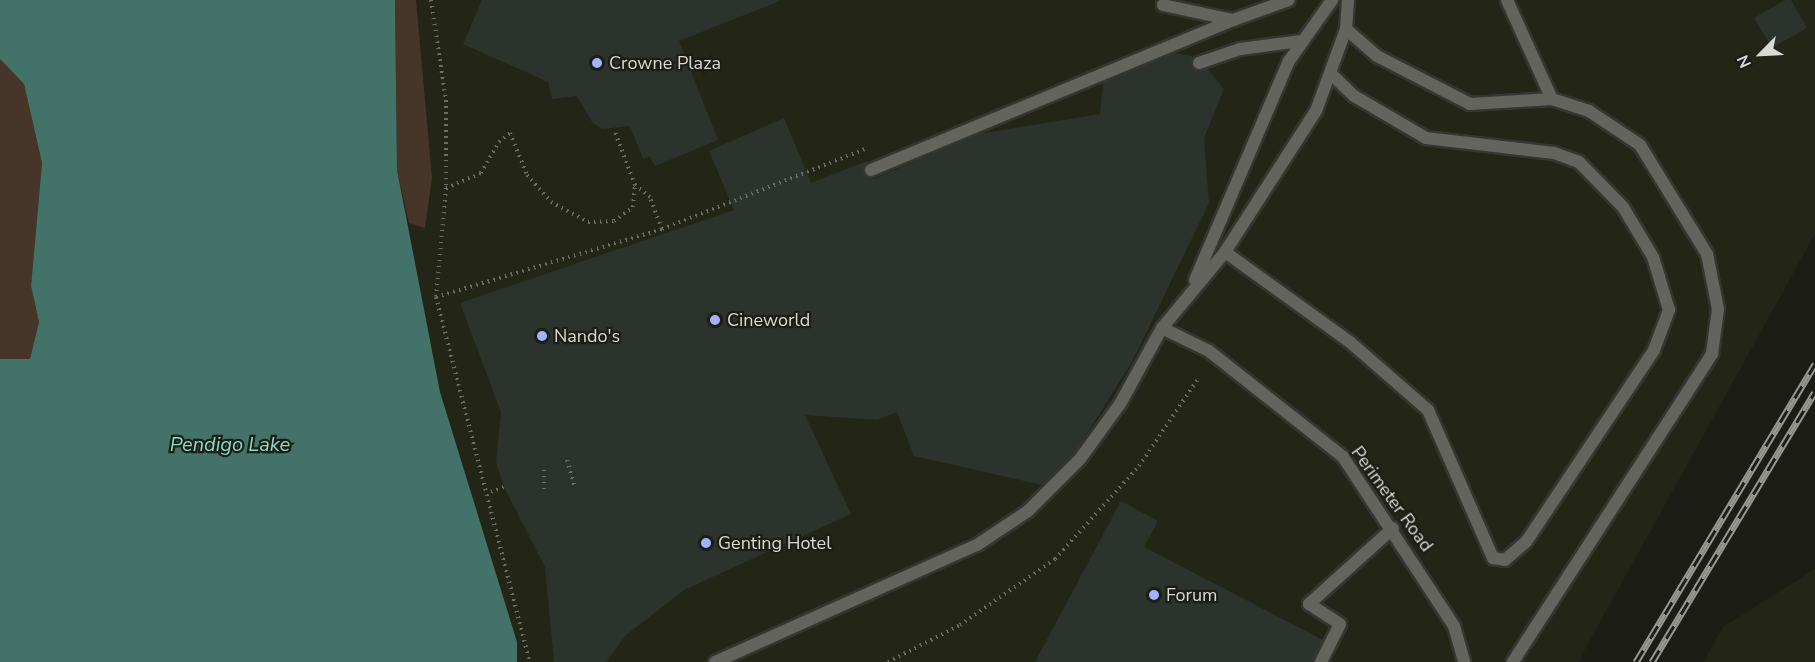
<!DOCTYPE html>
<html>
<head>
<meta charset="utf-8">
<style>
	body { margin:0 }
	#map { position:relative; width:1815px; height:662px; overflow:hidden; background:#1c1d15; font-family:"Nunito Sans",sans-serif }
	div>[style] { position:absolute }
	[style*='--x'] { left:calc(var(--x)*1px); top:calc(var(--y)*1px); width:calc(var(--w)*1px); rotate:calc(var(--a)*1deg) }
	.built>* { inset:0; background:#232517 }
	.green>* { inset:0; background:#473529 }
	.water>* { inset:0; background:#427268 }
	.building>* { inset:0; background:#2c332d }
	.path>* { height:4px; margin-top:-2px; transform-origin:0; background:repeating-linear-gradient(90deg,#6c6d66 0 1.5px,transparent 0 6px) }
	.roads { filter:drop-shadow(2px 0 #353631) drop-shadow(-2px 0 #353631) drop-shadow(0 2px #353631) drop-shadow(0 -2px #353631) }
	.service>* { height:12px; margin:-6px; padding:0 6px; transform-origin:6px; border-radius:6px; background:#63655c }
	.rail>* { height:7px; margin-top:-3.5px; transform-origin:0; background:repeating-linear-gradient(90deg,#1c1d15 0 14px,#979892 0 28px); box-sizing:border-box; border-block:2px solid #979892 }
	.dots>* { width:16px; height:16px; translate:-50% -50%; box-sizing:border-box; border:3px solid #1c1d15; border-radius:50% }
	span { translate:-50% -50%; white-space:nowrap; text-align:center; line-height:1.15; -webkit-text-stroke:4.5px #1c1d15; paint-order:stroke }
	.poi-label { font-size:18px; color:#d9dad5 }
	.left { translate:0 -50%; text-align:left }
	.street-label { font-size:18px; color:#d9dad5 }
	.water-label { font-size:20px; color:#89dbca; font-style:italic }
	.north { position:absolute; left:1731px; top:24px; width:60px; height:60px; -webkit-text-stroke:4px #1c1d15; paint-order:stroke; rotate:246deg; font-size:16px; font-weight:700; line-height:24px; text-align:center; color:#d9dad5 }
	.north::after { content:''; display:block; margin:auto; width:21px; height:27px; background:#d9dad5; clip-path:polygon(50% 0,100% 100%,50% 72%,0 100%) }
</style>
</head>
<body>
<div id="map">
	<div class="built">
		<i style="clip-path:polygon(0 0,1815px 0,1815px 234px,1578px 662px,0 662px)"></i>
		<i style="clip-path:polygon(1815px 569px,1815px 662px,1703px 662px,1723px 627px)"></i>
	</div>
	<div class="green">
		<i style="clip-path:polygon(395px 0,416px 0,432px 178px,425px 228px,409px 223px,397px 170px)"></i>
		<i style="clip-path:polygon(0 59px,24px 84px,42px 163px,31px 286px,39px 322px,30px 360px,0 359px)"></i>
	</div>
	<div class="water">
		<i style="clip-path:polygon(0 0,395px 0,397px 170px,440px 392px,517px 642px,517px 662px,0 662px,0 359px,30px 359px,39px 322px,31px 286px,42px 163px,24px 84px,0 59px)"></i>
	</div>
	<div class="building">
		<i style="clip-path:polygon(482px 0,779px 0,780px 1px,679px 41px,718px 140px,655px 166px,650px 156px,643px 159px,630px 126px,602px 129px,592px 122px,577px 96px,552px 99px,548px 82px,463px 44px)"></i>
		<i style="clip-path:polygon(1785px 0,1791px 0,1807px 28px,1772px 48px,1754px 18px)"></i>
		<i style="clip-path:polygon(1175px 53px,1192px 56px,1193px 69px,1207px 69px,1224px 89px,1204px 138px,1209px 203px,1132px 362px,1074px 454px,1042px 485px,914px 456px,897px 412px,877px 420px,805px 415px,851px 514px,684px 590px,626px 635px,606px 662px,554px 662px,545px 567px,504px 487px,496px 462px,501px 412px,460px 303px,734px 210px,709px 151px,784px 118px,811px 183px,867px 161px,863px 173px,874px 179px,978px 134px,1100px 114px,1103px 83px)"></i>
		<i style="clip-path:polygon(1121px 501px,1158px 521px,1144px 547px,1323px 640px,1313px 662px,1035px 662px)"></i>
	</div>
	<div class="path">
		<i style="--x:431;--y:0;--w:101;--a:81.5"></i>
		<i style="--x:446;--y:100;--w:88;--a:90"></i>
		<i style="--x:446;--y:188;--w:109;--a:95.2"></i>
		<i style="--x:436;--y:297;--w:377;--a:75.6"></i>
		<i style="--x:446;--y:188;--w:38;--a:-23"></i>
		<i style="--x:481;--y:173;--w:36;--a:-60"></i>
		<i style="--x:499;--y:142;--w:14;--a:-39"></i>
		<i style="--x:510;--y:133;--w:45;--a:68"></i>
		<i style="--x:527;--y:175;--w:36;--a:48"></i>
		<i style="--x:551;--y:202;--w:42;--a:28.4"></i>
		<i style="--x:588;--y:222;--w:26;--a:-2"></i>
		<i style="--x:614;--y:221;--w:24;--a:-36"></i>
		<i style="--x:633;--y:207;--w:22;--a:-85"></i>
		<i style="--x:635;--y:185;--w:57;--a:-110.7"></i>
		<i style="--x:662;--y:229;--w:218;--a:-21.5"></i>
		<i style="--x:436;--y:297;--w:236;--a:-16.7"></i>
		<i style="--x:662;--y:229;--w:34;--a:-111"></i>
		<i style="--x:650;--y:197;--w:19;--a:-141"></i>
		<i style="--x:567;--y:460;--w:26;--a:74"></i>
		<i style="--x:544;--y:470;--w:22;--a:90"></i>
		<i style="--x:491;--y:492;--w:14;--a:-21"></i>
		<i style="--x:888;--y:662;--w:81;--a:-27.2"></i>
		<i style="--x:960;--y:625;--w:116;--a:-34.8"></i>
		<i style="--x:1055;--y:559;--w:125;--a:-47.9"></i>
		<i style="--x:1139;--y:466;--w:105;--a:-55.9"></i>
	</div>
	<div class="roads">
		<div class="service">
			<i style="--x:1507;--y:0;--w:109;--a:65.6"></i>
			<i style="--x:1163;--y:5;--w:72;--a:12.1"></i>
			<i style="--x:1233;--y:20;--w:59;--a:-19.7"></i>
			<i style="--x:1346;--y:29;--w:41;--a:41.1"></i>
			<i style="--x:1377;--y:56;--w:105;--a:27.3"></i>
			<i style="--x:1470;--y:104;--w:82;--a:-3.5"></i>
			<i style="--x:1552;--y:99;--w:39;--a:18"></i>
			<i style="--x:1589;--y:111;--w:61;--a:33.7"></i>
			<i style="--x:1640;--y:145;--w:128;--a:58.4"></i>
			<i style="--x:1707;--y:254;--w:56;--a:78.7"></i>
			<i style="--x:1718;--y:309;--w:45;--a:97.6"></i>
			<i style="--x:1712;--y:354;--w:367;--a:122.9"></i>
			<i style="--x:1199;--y:63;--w:43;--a:-18.9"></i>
			<i style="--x:1240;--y:49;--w:62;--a:-7.5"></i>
			<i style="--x:871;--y:170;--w:392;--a:-22.5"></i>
			<i style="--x:1225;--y:252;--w:155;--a:35.8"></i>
			<i style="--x:1351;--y:343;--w:102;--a:41"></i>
			<i style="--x:1428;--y:410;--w:162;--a:66.3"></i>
			<i style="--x:1493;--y:558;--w:12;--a:9"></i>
			<i style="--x:1505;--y:560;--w:28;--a:-41"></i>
			<i style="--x:1526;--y:542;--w:231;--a:-56.3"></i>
			<i style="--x:1654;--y:350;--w:43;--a:-69.4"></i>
			<i style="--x:1669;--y:310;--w:55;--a:-106.8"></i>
			<i style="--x:1653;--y:257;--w:58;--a:-121"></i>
			<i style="--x:1623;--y:207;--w:63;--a:-134.4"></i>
			<i style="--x:1579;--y:162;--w:27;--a:-160"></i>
			<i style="--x:1554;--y:153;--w:129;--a:-173.3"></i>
			<i style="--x:1426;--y:138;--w:83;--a:-149.7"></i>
			<i style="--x:1354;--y:96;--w:33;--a:-136"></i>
			<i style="--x:1195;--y:280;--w:238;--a:-66.8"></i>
			<i style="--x:1289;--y:61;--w:75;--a:-54.8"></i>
			<i style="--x:1162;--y:328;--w:52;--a:26.1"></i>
			<i style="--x:1209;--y:351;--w:171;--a:38.3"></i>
			<i style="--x:1343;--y:457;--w:202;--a:56.7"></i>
			<i style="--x:1454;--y:626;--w:37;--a:74"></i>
			<i style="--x:715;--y:662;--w:287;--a:-24.1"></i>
			<i style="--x:977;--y:545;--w:61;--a:-33.7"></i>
			<i style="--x:1028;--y:511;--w:74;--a:-45"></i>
			<i style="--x:1080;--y:459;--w:68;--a:-54"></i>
			<i style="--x:1120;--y:404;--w:87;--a:-61.1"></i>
			<i style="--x:1162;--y:328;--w:99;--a:-50.3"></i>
			<i style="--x:1225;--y:252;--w:168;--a:-57.2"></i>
			<i style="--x:1316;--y:111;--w:87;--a:-69.9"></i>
			<i style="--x:1346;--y:29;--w:29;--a:-86"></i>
			<i style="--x:1321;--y:662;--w:42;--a:-63.4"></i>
			<i style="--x:1340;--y:624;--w:37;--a:-147"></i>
			<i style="--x:1309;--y:604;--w:113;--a:-42.1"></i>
		</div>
	</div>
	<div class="rail">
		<i style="--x:1636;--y:662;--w:348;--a:-59"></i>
		<i style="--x:1652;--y:662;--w:315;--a:-58.9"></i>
	</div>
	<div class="dots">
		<i style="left:597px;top:63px;background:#a1b3fd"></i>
		<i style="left:715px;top:320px;background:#a1b3fd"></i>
		<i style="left:542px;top:336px;background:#a1b3fd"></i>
		<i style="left:706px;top:543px;background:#a1b3fd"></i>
		<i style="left:1154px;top:595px;background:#a1b3fd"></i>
	</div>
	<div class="poi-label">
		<span class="left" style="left:609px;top:63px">Crowne Plaza</span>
		<span class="left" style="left:727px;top:320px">Cineworld</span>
		<span class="left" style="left:554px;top:336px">Nando's</span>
		<span class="left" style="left:718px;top:543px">Genting Hotel</span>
		<span class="left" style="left:1166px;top:595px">Forum</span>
	</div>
	<div class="street-label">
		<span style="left:1392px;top:499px;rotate:54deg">Perimeter Road</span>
	</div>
	<div class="water-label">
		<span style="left:230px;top:444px">Pendigo Lake</span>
	</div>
	<div class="north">N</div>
</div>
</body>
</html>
